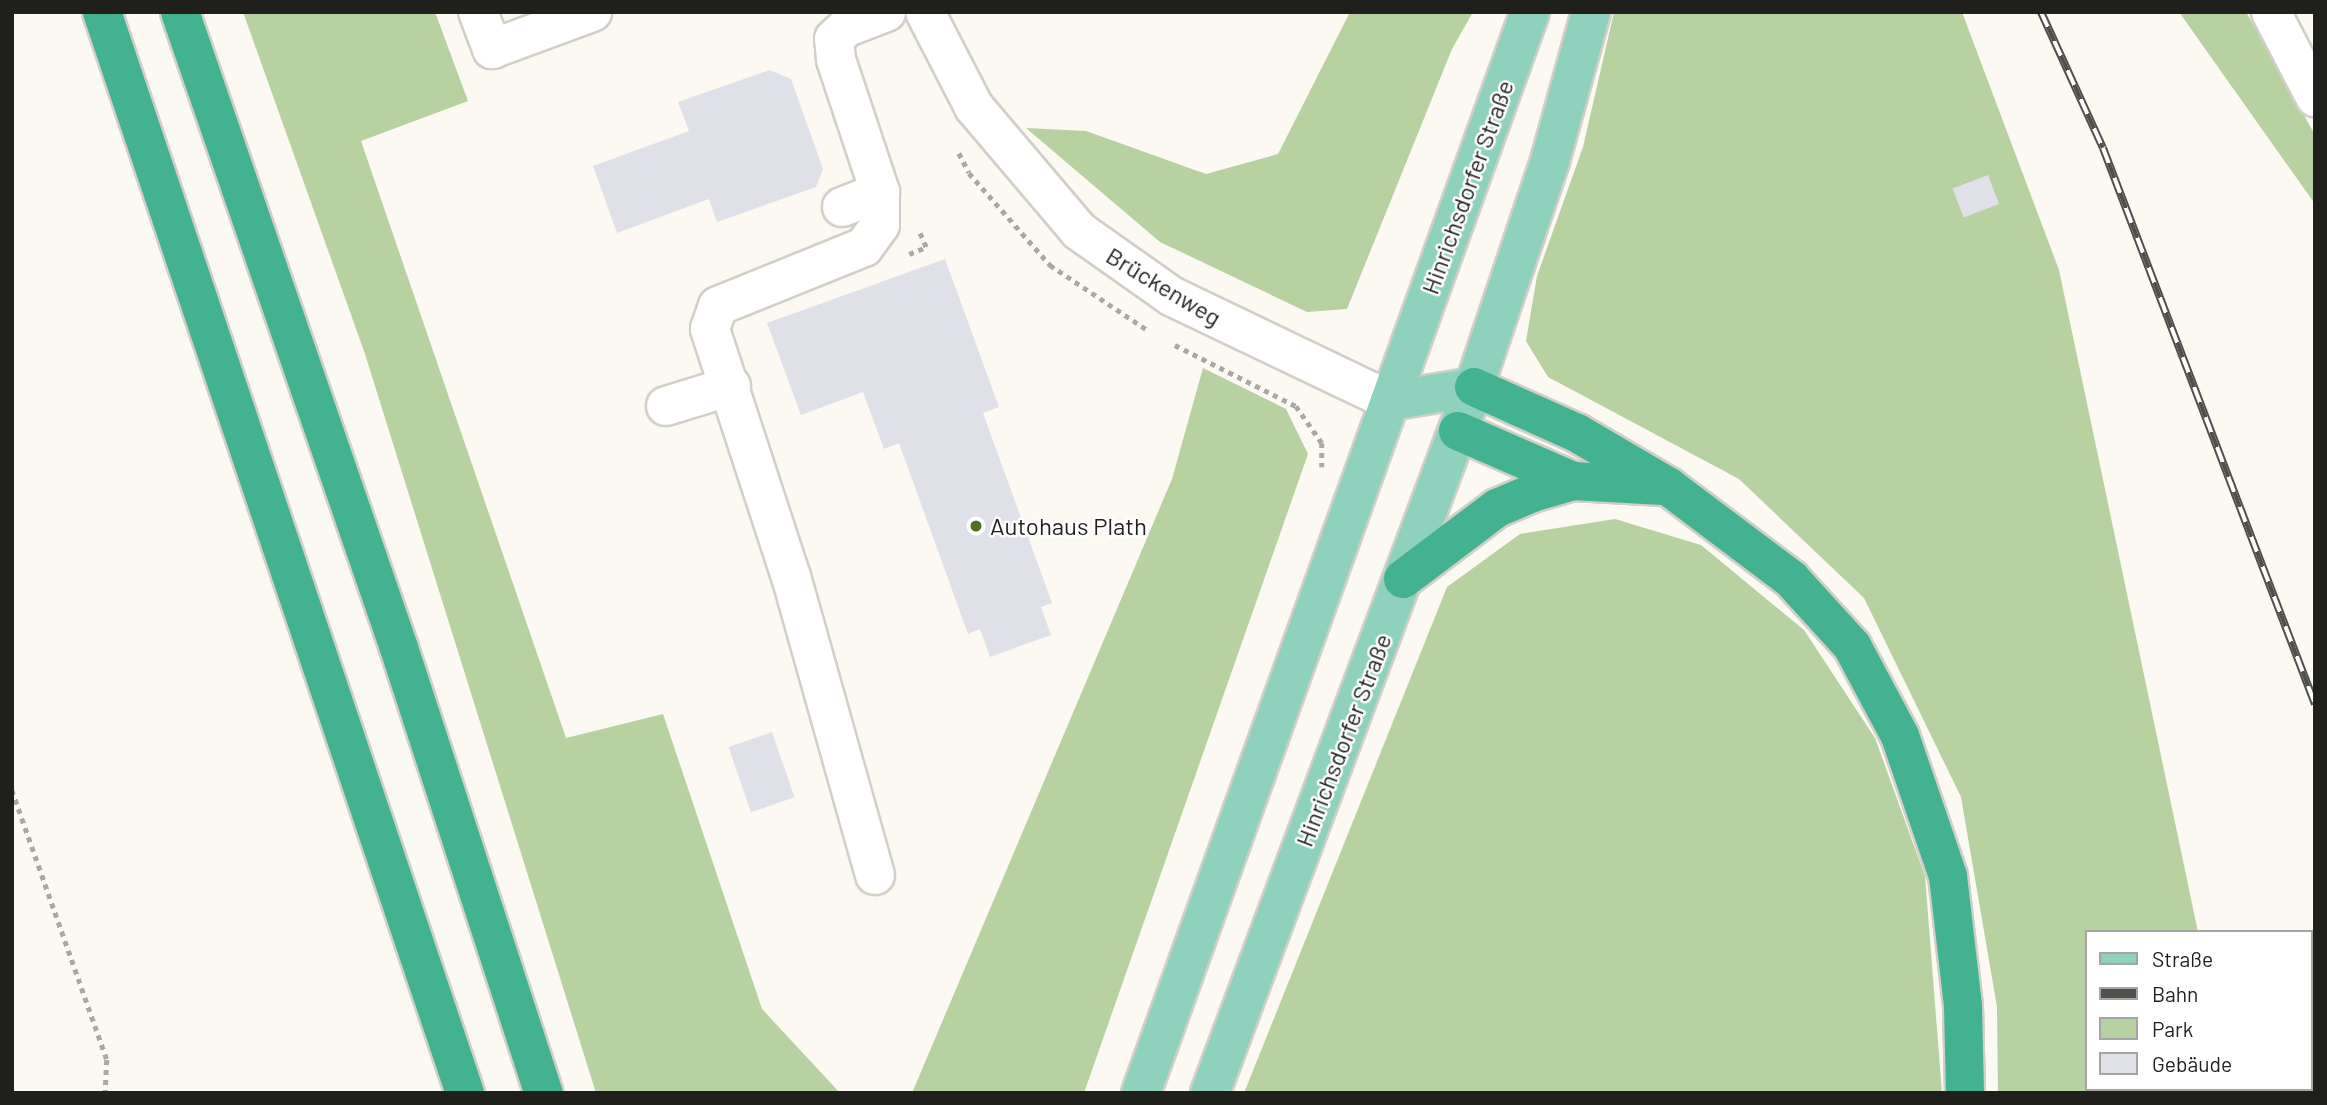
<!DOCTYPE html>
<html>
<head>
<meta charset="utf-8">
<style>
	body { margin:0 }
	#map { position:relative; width:2327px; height:1105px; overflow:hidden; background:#fbf9f1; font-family:Barlow,sans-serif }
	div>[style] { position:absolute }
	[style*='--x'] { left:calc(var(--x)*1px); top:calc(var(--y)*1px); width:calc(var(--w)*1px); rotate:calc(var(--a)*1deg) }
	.green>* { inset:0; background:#b7d1a1 }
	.building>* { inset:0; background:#e0e0e8; transform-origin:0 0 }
	.path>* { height:4.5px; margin-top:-2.25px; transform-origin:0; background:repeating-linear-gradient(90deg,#a9a8a2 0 5px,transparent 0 10px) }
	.roads { filter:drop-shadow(2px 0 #d1cfc7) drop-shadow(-2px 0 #d1cfc7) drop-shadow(0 2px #d1cfc7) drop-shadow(0 -2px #d1cfc7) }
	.minor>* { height:38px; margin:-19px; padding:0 19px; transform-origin:19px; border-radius:19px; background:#fff }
	.major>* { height:38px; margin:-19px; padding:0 19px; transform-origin:19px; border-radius:19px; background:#8ed1bc }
	.highway>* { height:38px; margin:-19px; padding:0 19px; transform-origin:19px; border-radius:19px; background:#43b290 }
	.rail>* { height:8px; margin-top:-4px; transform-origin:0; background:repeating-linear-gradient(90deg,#fff 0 16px,#504f4b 0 32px); box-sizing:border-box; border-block:2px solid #504f4b }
	.dots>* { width:19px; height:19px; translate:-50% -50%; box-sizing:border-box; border:4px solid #fff; border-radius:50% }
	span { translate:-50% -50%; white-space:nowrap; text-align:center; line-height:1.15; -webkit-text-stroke:5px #fff; paint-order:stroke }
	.street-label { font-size:24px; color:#1f1f1c }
	.poi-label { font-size:24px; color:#1f1f1c }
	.left { translate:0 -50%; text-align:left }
	.frame { position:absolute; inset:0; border:14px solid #1f1f1c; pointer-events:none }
	.legend { position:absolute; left:2085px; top:930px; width:228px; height:161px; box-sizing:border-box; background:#fff; border:2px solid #a5a5a4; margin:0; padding:9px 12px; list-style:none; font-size:21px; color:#1f1f1c }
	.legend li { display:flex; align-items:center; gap:14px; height:35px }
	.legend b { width:35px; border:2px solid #a5a5a4 }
</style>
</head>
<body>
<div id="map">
	<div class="green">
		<i style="clip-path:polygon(243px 12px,435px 12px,468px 101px,361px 141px,566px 738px,663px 714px,762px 1009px,840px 1093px,596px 1093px,365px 354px)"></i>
		<i style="clip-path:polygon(1350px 12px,1473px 12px,1452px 49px,1347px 309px,1307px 312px,1160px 242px,1026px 128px,1086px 131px,1206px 174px,1278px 154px)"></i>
		<i style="clip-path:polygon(1614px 12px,1962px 12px,2059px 270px,2198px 932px,2087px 932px,2087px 1089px,2232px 1093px,1998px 1093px,1997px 1007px,1961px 797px,1864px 598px,1739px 479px,1548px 377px,1526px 341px,1537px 276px,1583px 147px)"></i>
		<i style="clip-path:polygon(2179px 12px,2246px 12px,2315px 135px,2315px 204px)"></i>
		<i style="clip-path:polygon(1203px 368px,1286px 409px,1308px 454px,1084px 1093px,912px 1093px,1172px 479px)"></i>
		<i style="clip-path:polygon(1615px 519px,1701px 545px,1804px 630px,1875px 738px,1925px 876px,1942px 1093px,1244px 1093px,1447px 587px,1520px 534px)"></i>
	</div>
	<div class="building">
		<i style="clip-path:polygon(770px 70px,791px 79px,823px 169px,816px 187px,717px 222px,709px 199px,617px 233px,593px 166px,689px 131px,678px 102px)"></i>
		<i style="left:1988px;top:175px;width:31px;height:38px;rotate:69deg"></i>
		<i style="clip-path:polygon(945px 259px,999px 407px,983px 413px,1052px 603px,1041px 607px,1051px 635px,990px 657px,980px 629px,968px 634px,899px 443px,884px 449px,863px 392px,801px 415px,767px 323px)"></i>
		<i style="left:772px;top:732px;width:69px;height:46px;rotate:71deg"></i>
	</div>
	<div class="path">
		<i style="--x:959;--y:153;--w:22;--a:63"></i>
		<i style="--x:969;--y:173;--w:123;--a:48.6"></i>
		<i style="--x:1050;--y:265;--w:119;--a:33.7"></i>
		<i style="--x:909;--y:254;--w:18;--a:-22"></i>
		<i style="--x:926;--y:247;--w:17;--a:-114"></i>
		<i style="--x:1175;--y:345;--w:136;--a:26.8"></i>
		<i style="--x:1296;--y:406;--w:45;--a:54.9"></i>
		<i style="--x:1322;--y:443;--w:24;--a:90"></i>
		<i style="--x:12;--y:790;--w:286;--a:70.6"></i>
		<i style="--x:107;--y:1060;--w:33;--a:93"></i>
	</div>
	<div class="roads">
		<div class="minor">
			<i style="--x:478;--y:12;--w:40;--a:69"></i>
			<i style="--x:492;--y:49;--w:107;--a:-20.3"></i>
			<i style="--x:925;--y:12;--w:107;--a:62.7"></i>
			<i style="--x:974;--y:107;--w:162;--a:49.7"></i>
			<i style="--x:1079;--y:231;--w:113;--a:35.2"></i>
			<i style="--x:1171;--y:296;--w:243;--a:25.6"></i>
			<i style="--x:2271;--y:12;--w:96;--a:62.6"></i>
			<i style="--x:842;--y:207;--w:41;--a:-21.5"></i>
			<i style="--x:666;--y:406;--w:68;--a:-17.1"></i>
			<i style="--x:875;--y:875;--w:310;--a:-105.7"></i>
			<i style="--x:791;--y:577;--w:261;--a:-108.1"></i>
			<i style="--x:710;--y:329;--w:24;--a:-71"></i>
			<i style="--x:718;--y:306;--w:157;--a:-22"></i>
			<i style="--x:864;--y:247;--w:27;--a:-54"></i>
			<i style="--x:880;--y:225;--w:33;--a:-90"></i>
			<i style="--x:880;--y:192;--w:139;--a:-108.4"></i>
			<i style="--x:836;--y:60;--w:21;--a:-95"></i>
			<i style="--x:834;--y:39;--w:18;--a:-43"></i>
			<i style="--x:847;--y:27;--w:42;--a:-21"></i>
		</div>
		<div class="major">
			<i style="--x:1390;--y:401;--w:85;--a:-9.5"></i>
			<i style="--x:1141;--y:1093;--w:1149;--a:-70.21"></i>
			<i style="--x:1210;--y:1093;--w:754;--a:-69.5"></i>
			<i style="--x:1474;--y:387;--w:238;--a:-71.4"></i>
			<i style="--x:1550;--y:161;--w:155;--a:-74.6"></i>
		</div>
		<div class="highway">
			<i style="--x:102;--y:12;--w:1140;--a:71.44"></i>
			<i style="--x:180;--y:12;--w:673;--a:71"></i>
			<i style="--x:399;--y:648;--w:468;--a:72"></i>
			<i style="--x:1474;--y:387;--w:113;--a:24.1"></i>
			<i style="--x:1577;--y:433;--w:107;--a:30.4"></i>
			<i style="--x:1669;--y:487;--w:153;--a:37"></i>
			<i style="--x:1791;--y:579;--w:91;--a:47.7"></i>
			<i style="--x:1852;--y:646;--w:102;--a:61.9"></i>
			<i style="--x:1900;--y:736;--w:148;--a:71.1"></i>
			<i style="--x:1948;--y:876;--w:131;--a:83.4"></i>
			<i style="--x:1963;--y:1006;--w:87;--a:88.7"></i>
			<i style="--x:1458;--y:431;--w:125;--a:23.5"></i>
			<i style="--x:1403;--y:579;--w:118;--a:-37.1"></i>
			<i style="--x:1497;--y:508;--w:38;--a:-23"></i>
			<i style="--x:1532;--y:493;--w:43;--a:-16.3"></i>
			<i style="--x:1573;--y:481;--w:90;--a:3.2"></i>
		</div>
	</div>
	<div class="rail">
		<i style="--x:2041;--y:12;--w:149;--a:65.5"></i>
		<i style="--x:2103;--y:148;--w:595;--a:69.13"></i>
	</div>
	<div class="dots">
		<i style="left:976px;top:526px;background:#516f23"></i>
	</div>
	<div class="street-label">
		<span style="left:1467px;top:187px;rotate:-70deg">Hinrichsdorfer Straße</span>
		<span style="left:1164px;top:286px;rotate:31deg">Brückenweg</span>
		<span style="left:1343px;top:740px;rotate:-69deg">Hinrichsdorfer Straße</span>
	</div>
	<div class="poi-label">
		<span class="left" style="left:990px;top:526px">Autohaus Plath</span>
	</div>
	<div class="frame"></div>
	<ul class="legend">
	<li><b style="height:9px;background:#8ed1bc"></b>Straße</li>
	<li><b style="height:9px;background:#504f4b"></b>Bahn</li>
	<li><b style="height:19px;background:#b7d1a1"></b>Park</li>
	<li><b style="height:19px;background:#e0e0e8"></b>Gebäude</li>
	</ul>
</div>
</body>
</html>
